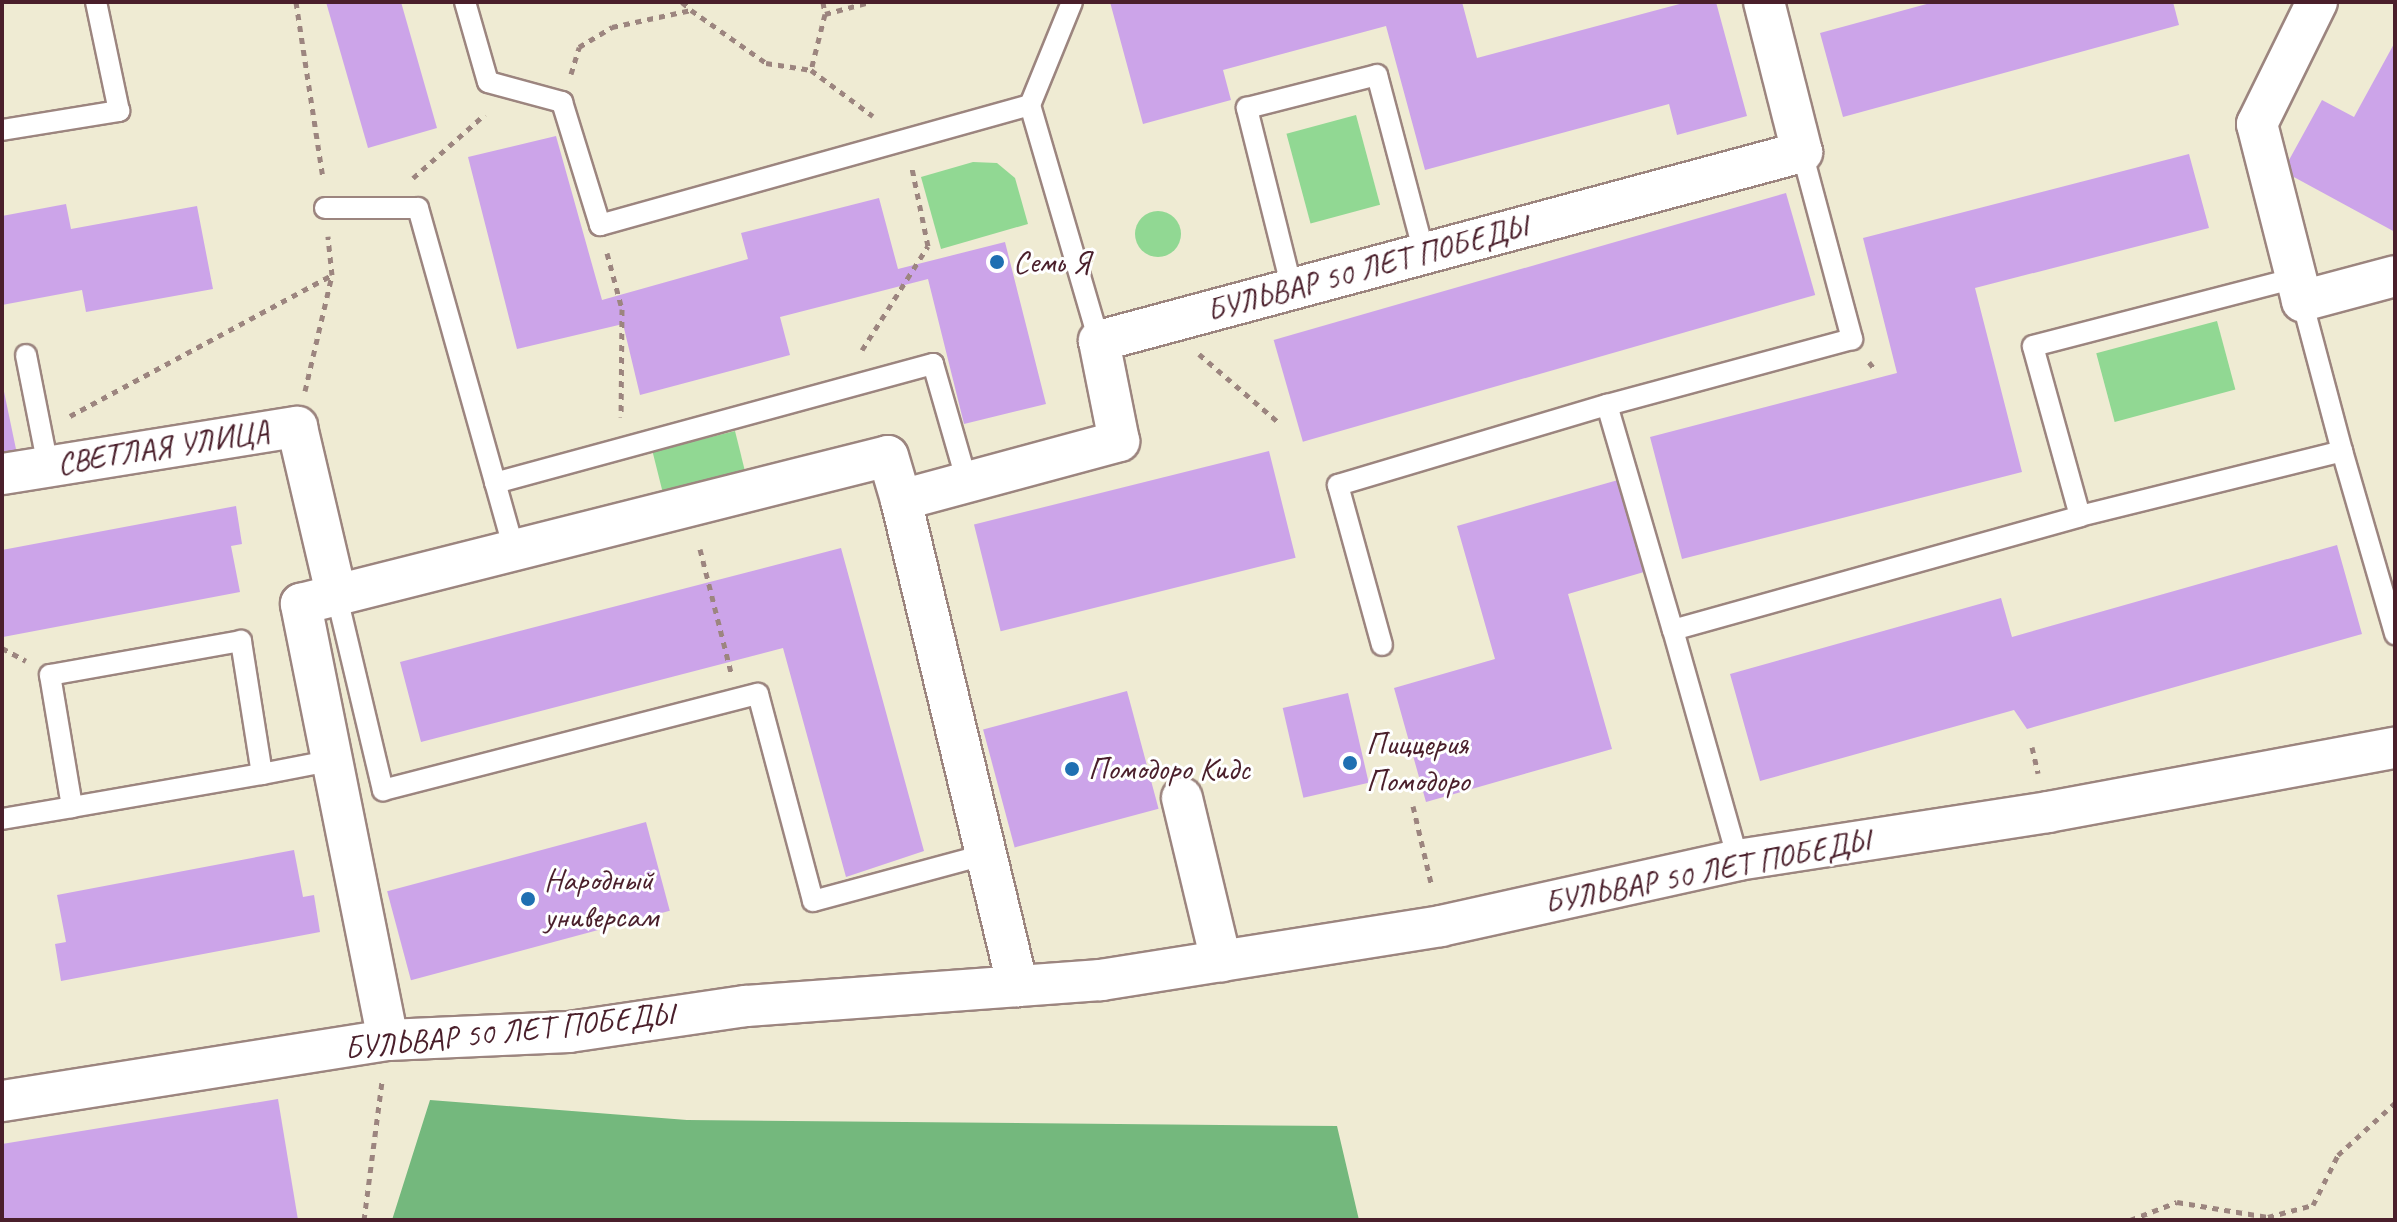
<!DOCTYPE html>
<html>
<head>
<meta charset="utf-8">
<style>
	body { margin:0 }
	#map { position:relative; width:2397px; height:1222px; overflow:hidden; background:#efebd3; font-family:Caveat,sans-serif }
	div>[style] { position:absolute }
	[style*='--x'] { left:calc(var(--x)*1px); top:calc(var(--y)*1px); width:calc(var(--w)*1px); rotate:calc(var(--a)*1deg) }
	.green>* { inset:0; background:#91d893; transform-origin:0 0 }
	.round { border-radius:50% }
	.forest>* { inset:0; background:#74b87d }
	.building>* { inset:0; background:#cca4e9; transform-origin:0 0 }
	.path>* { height:5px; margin-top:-2.5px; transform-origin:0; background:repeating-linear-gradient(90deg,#9c857f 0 6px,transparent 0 12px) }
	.roads { filter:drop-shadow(2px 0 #9c857f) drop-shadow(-2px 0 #9c857f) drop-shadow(0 2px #9c857f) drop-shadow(0 -2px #9c857f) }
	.lane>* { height:20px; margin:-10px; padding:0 10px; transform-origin:10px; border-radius:10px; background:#fff }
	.street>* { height:40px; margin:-20px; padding:0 20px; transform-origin:20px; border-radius:20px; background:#fff }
	.dots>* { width:22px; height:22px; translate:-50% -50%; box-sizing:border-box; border:4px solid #fff; border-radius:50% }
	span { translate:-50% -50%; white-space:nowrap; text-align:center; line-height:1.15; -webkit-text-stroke:6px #fff; paint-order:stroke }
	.poi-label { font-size:32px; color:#4a1f2b }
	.left { translate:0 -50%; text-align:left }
	.street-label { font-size:32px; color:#4a1f2b }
	.frame { position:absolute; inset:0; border:4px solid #4a1f2b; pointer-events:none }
</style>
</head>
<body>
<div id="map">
	<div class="green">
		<i style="left:1356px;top:115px;width:93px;height:72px;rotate:75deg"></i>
		<i style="clip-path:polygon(973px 162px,997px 163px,1015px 178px,1028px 224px,941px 249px,921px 177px)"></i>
		<i class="round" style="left:1135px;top:211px;width:46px;height:46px"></i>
		<i style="left:2217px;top:321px;width:71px;height:125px;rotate:75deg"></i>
		<i style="left:735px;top:431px;width:53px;height:85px;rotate:76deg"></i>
	</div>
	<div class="forest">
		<i style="clip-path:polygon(430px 1100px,687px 1120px,1337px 1126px,1359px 1220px,392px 1220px)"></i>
	</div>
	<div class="building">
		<i style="clip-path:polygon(326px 2px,401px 2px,437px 128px,368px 148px)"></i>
		<i style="clip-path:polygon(1110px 2px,1462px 2px,1477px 58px,1687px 2px,1716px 2px,1747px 116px,1677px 135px,1669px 104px,1425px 170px,1386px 26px,1223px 70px,1231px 100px,1143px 124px)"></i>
		<i style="clip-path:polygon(1934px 2px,2173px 2px,2179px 25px,1843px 117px,1820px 33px)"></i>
		<i style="clip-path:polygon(2395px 42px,2395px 232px,2283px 171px,2322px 100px,2354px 117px)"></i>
		<i style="clip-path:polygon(556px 136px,602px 300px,748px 259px,741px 233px,879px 198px,898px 269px,1005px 242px,1046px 404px,964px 424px,928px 279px,780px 317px,790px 355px,640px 395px,623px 324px,517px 349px,468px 157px)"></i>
		<i style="clip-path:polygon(2189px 154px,2209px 228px,1975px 288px,2022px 472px,1682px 559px,1650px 437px,1897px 373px,1863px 238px)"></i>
		<i style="left:1786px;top:193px;width:106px;height:533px;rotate:74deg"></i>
		<i style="clip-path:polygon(66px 204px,71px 229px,197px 206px,213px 289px,86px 312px,82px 290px,2px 305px,2px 216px)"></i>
		<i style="clip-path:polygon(2px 382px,17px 454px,2px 457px)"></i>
		<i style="left:1269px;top:451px;width:110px;height:304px;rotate:76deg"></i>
		<i style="clip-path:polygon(1618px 480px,1644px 572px,1568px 594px,1612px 749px,1426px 802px,1394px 688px,1495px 659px,1457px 526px)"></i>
		<i style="clip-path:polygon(236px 506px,242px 544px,231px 546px,240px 592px,3px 637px,2px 550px)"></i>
		<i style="clip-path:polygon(2337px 545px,2362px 634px,2027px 729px,2014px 710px,1760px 781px,1730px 674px,2001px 598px,2012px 637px)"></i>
		<i style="clip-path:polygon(841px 548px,924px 851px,846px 877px,783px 648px,421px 742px,400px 662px)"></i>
		<i style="left:1127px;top:691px;width:122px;height:149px;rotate:75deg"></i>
		<i style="left:1348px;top:693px;width:92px;height:67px;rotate:77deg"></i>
		<i style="left:646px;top:822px;width:92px;height:268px;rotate:75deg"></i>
		<i style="clip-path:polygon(294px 850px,303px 897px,314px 895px,320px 932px,61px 981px,55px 944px,66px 942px,57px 895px)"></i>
		<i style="clip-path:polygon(278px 1099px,298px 1220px,2px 1220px,2px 1144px)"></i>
	</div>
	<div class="path">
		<i style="--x:296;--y:2;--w:178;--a:81.3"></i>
		<i style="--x:682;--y:2;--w:11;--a:41"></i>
		<i style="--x:823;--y:2;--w:12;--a:81"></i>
		<i style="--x:825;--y:14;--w:58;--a:104"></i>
		<i style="--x:811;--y:70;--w:77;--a:36.6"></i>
		<i style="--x:825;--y:14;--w:47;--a:-14.9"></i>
		<i style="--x:571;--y:74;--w:28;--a:-73"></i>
		<i style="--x:579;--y:47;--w:39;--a:-31"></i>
		<i style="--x:612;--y:27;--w:81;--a:-12.1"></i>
		<i style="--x:691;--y:10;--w:92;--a:35.2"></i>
		<i style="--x:766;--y:63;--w:46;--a:8.8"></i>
		<i style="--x:413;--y:178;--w:96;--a:-41.6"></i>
		<i style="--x:607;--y:253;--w:58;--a:75"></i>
		<i style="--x:622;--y:309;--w:108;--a:90.5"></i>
		<i style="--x:862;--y:350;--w:123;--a:-57.6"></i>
		<i style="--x:928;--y:246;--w:80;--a:-101.6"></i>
		<i style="--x:1199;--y:354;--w:103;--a:40.7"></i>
		<i style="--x:1869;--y:362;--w:11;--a:52"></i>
		<i style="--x:305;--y:391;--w:119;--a:-76.9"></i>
		<i style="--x:332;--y:275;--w:39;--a:-96"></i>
		<i style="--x:70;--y:416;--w:298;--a:-28.3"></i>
		<i style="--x:700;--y:549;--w:127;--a:75.9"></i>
		<i style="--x:2;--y:648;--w:27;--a:28"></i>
		<i style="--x:2032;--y:747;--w:27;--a:77"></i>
		<i style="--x:1413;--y:806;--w:83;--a:76.8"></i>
		<i style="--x:364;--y:1220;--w:139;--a:-82.6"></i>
		<i style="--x:2130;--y:1220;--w:50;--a:-21"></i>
		<i style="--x:2177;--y:1202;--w:92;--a:9.4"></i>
		<i style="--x:2268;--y:1217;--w:47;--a:-14.9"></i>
		<i style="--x:2313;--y:1205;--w:56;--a:-63.4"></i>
		<i style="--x:2338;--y:1155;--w:77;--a:-42.4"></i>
	</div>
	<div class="roads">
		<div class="lane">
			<i style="--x:465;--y:2;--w:83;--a:74"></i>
			<i style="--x:488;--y:82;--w:77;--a:15.1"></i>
			<i style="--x:562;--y:102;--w:129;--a:72.8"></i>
			<i style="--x:600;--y:225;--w:446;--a:-15.6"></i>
			<i style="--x:1030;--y:105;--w:246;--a:73.7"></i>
			<i style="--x:1030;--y:105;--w:111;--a:-67.8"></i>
			<i style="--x:2;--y:130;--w:119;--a:-9.2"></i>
			<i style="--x:119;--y:111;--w:111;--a:-101.9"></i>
			<i style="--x:1802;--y:152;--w:194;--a:75"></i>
			<i style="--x:1852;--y:339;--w:254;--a:164.9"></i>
			<i style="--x:1607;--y:405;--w:234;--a:73.7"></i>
			<i style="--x:1673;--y:630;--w:423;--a:-15.6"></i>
			<i style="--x:2080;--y:516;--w:270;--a:-13.9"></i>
			<i style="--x:2342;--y:451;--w:155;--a:-104.9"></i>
			<i style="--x:325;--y:208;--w:93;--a:0"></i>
			<i style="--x:418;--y:208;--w:352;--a:74.3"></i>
			<i style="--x:1292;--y:289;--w:187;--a:-104"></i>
			<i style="--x:1247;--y:108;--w:134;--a:-14.2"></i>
			<i style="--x:1377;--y:75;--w:184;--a:75.2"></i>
			<i style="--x:26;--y:355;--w:113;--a:78.8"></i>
			<i style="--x:2342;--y:451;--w:191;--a:73.8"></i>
			<i style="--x:495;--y:483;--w:454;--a:-15.2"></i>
			<i style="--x:933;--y:364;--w:123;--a:73.9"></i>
			<i style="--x:2080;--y:516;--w:176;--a:-105.5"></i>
			<i style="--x:2033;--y:346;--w:272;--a:-14.5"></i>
			<i style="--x:336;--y:593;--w:203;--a:76.6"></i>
			<i style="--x:383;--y:790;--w:387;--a:-14.4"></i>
			<i style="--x:758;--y:694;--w:214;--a:75.1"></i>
			<i style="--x:813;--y:901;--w:176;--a:-15.1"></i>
			<i style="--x:1673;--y:630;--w:239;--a:74.2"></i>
			<i style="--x:1382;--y:645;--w:166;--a:-105.4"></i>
			<i style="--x:1338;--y:485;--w:281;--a:-16.6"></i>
			<i style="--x:262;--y:774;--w:68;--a:-11"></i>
			<i style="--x:2;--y:819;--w:71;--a:-9.7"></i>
			<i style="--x:72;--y:807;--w:193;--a:-9.9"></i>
			<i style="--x:262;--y:774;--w:135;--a:-99"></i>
			<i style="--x:241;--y:641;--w:194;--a:169.9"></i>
			<i style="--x:50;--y:675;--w:134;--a:80.5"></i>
		</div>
		<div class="street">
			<i style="--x:2317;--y:2;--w:136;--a:116.2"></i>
			<i style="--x:2257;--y:124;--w:183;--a:75.7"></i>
			<i style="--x:2302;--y:301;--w:96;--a:-15"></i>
			<i style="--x:2;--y:474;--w:299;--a:-9.1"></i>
			<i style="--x:297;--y:427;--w:171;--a:76.8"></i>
			<i style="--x:901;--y:500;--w:500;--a:76.5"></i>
			<i style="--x:1182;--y:798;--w:168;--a:76.5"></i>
			<i style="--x:388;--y:1040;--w:445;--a:-101.3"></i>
			<i style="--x:301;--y:604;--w:605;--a:-14.15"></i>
			<i style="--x:888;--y:456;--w:46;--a:73.5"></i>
			<i style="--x:901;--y:500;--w:226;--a:-15.1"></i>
			<i style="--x:1119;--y:441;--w:102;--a:-101.3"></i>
			<i style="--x:1099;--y:341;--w:728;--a:-15.05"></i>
			<i style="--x:1802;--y:152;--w:155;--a:-104.2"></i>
			<i style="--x:2;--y:1101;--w:391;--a:-9"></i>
			<i style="--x:388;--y:1040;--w:181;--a:-2.5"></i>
			<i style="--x:569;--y:1032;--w:179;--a:-8.4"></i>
			<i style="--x:746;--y:1006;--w:356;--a:-4.2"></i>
			<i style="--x:1101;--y:980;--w:344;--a:-9"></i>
			<i style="--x:1441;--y:926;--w:304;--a:-12.5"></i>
			<i style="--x:1738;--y:860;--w:314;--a:-8.8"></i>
			<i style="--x:2048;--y:812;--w:353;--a:-10.5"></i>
		</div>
	</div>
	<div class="dots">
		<i style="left:997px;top:262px;background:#1f6fb2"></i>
		<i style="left:1350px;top:763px;background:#1f6fb2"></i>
		<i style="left:1072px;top:769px;background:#1f6fb2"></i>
		<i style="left:528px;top:899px;background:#1f6fb2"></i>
	</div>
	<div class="poi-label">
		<span class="left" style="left:1013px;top:262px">Семь Я</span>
		<span class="left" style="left:1366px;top:763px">Пиццерия<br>Помодоро</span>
		<span class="left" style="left:1088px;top:769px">Помодоро Кидс</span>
		<span class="left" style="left:544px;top:899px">Народный<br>универсам</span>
	</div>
	<div class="street-label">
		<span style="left:1367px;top:269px;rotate:-15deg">БУЛЬВАР 50 ЛЕТ ПОБЕДЫ</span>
		<span style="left:163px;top:448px;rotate:-9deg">СВЕТЛАЯ УЛИЦА</span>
		<span style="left:1707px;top:872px;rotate:-11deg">БУЛЬВАР 50 ЛЕТ ПОБЕДЫ</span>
		<span style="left:509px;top:1032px;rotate:-6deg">БУЛЬВАР 50 ЛЕТ ПОБЕДЫ</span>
	</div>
	<div class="frame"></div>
</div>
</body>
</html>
